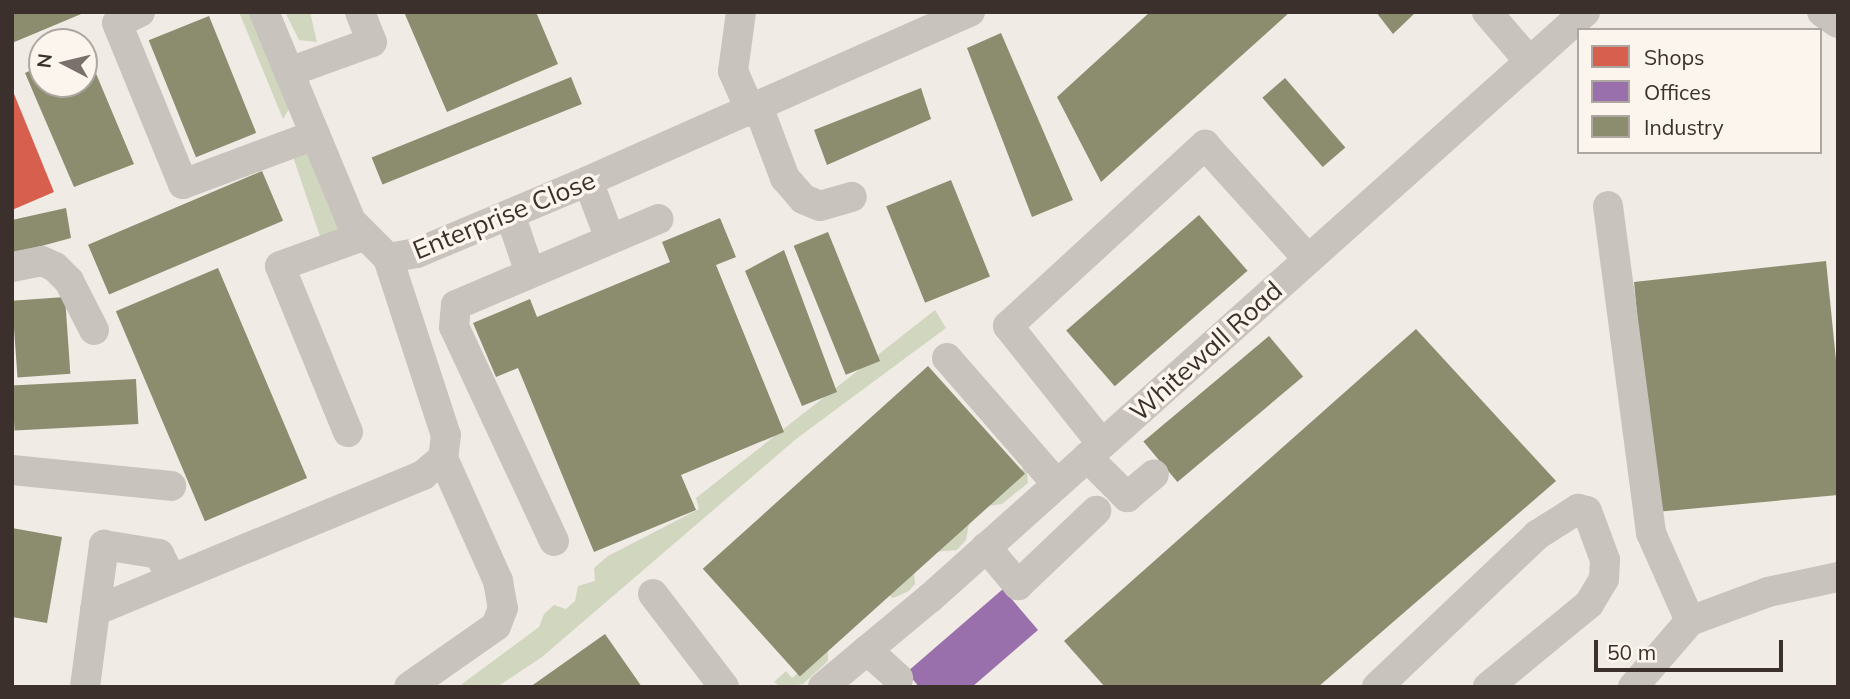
<!DOCTYPE html>
<html>
<head>
<meta charset="utf-8">
<style>
	body { margin:0 }
	#map { position:relative; width:1850px; height:699px; overflow:hidden; background:#f0ebe5; font-family:Mulish,sans-serif }
	div>[style] { position:absolute }
	[style*='--x'] { left:calc(var(--x)*1px); top:calc(var(--y)*1px); width:calc(var(--w)*1px); rotate:calc(var(--a)*1deg) }
	.green>* { inset:0; background:#d1d6bf }
	.shops>* { inset:0; background:#d6604d }
	.offices>* { inset:0; background:#9970ab }
	.industry>* { inset:0; background:#8c8c6e; transform-origin:0 0 }
	.minor>* { height:30px; margin:-15px; padding:0 15px; transform-origin:15px; border-radius:15px; background:#c9c3be }
	span { translate:-50% -50%; white-space:nowrap; text-align:center; line-height:1.15; -webkit-text-stroke:7px #fbf5ee; paint-order:stroke }
	.street-label { font-size:26px; color:#3b302b }
	.frame { position:absolute; inset:0; border:14px solid #3b302b; pointer-events:none }
	.legend { position:absolute; left:1577px; top:28px; width:245px; height:126px; box-sizing:border-box; background:#fbf5ee; border:2px solid #aea6a0; margin:0; padding:9px 12px; list-style:none; font-size:21px; color:#3b302b }
	.legend li { display:flex; align-items:center; gap:14px; height:35px }
	.legend b { width:35px; border:2px solid #aea6a0 }
	.north { position:absolute; left:28px; top:28px; width:70px; height:70px; box-sizing:border-box; background:#fbf5ee; border:2px solid #aea6a0; border-radius:50%; rotate:277deg; font-size:19px; font-weight:700; line-height:28px; text-align:center; color:#3b302b }
	.north::after { content:''; display:block; margin:auto; width:24px; height:32px; background:#7a716c; clip-path:polygon(50% 0,100% 100%,50% 72%,0 100%) }
	.scale { position:absolute; left:1594px; top:640px; width:189px; height:32px; box-sizing:border-box; border:4px solid #3b302b; border-top:0; padding-left:9px; font-size:21px; line-height:24px; white-space:nowrap; color:#3b302b; -webkit-text-stroke:5px #fbf5ee; paint-order:stroke }
</style>
</head>
<body>
<div id="map">
	<div class="green">
		<i style="clip-path:polygon(239px 12px,256px 12px,292px 104px,283px 119px)"></i>
		<i style="clip-path:polygon(285px 12px,310px 12px,317px 42px,299px 40px)"></i>
		<i style="clip-path:polygon(316px 150px,342px 219px,337px 234px,322px 242px,293px 157px)"></i>
		<i style="clip-path:polygon(935px 310px,946px 328px,796px 439px,542px 657px,497px 687px,458px 687px,539px 627px,544px 614px,554px 605px,566px 609px,575px 601px,578px 586px,595px 581px,594px 568px,608px 556px,699px 509px,696px 498px)"></i>
		<i style="clip-path:polygon(1026px 465px,1028px 483px,1002px 504px,988px 506px)"></i>
		<i style="clip-path:polygon(969px 523px,966px 540px,957px 550px,935px 552px)"></i>
		<i style="clip-path:polygon(914px 571px,915px 584px,909px 591px,893px 598px,887px 594px)"></i>
		<i style="clip-path:polygon(828px 646px,828px 661px,803px 684px,781px 687px,774px 682px,786px 671px,792px 678px)"></i>
	</div>
	<div class="shops">
		<i style="clip-path:polygon(12px 89px,54px 192px,12px 210px)"></i>
	</div>
	<div class="offices">
		<i style="clip-path:polygon(1003px 589px,1038px 630px,972px 687px,919px 687px,907px 672px)"></i>
	</div>
	<div class="industry">
		<i style="clip-path:polygon(12px 12px,86px 12px,12px 43px)"></i>
		<i style="clip-path:polygon(404px 12px,536px 12px,558px 64px,447px 112px)"></i>
		<i style="clip-path:polygon(1150px 12px,1290px 12px,1101px 182px,1057px 97px)"></i>
		<i style="clip-path:polygon(1376px 12px,1416px 12px,1393px 34px)"></i>
		<i style="left:209px;top:16px;width:126px;height:65px;rotate:68deg"></i>
		<i style="clip-path:polygon(1001px 33px,1073px 200px,1032px 217px,967px 48px)"></i>
		<i style="clip-path:polygon(84px 45px,134px 164px,74px 187px,25px 73px,42px 65px,42px 84px,84px 84px)"></i>
		<i style="left:571px;top:77px;width:29px;height:215px;rotate:68deg"></i>
		<i style="left:1285px;top:78px;width:92px;height:30px;rotate:49deg"></i>
		<i style="clip-path:polygon(921px 88px,931px 119px,827px 165px,814px 130px)"></i>
		<i style="left:262px;top:171px;width:54px;height:189px;rotate:67deg"></i>
		<i style="left:951px;top:180px;width:104px;height:70px;rotate:68deg"></i>
		<i style="clip-path:polygon(66px 208px,71px 238px,12px 254px,12px 220px)"></i>
		<i style="left:1199px;top:215px;width:74px;height:176px;rotate:49deg"></i>
		<i style="clip-path:polygon(720px 218px,736px 257px,716px 265px,784px 432px,681px 475px,696px 510px,594px 552px,518px 368px,496px 377px,473px 323px,530px 299px,537px 317px,670px 262px,662px 242px)"></i>
		<i style="left:828px;top:232px;width:139px;height:37px;rotate:68deg"></i>
		<i style="clip-path:polygon(784px 250px,837px 392px,802px 406px,745px 271px)"></i>
		<i style="clip-path:polygon(1826px 261px,1838px 380px,1838px 495px,1656px 512px,1634px 282px)"></i>
		<i style="left:218px;top:268px;width:228px;height:111px;rotate:67deg"></i>
		<i style="left:65px;top:297px;width:77px;height:53px;rotate:86deg"></i>
		<i style="clip-path:polygon(1416px 329px,1556px 481px,1318px 687px,1105px 687px,1064px 641px)"></i>
		<i style="left:1269px;top:336px;width:53px;height:164px;rotate:50deg"></i>
		<i style="left:928px;top:366px;width:145px;height:303px;rotate:48deg"></i>
		<i style="left:136px;top:379px;width:45px;height:124px;rotate:87deg"></i>
		<i style="clip-path:polygon(12px 528px,62px 537px,47px 623px,12px 617px)"></i>
		<i style="clip-path:polygon(605px 634px,642px 687px,530px 687px)"></i>
	</div>
	<div class="minor">
		<i style="--x:140;--y:12;--w:25;--a:154"></i>
		<i style="--x:117;--y:23;--w:174;--a:67.7"></i>
		<i style="--x:183;--y:184;--w:141;--a:-20.4"></i>
		<i style="--x:264;--y:12;--w:226;--a:67.4"></i>
		<i style="--x:351;--y:221;--w:52;--a:45"></i>
		<i style="--x:388;--y:258;--w:29;--a:-10"></i>
		<i style="--x:417;--y:253;--w:186;--a:-22.8"></i>
		<i style="--x:588;--y:181;--w:418;--a:-23.9"></i>
		<i style="--x:741;--y:12;--w:60;--a:97.7"></i>
		<i style="--x:733;--y:71;--w:45;--a:66.3"></i>
		<i style="--x:1487;--y:12;--w:65;--a:49.4"></i>
		<i style="--x:1822;--y:12;--w:19;--a:35"></i>
		<i style="--x:289;--y:72;--w:88;--a:-19.9"></i>
		<i style="--x:372;--y:42;--w:32;--a:-112"></i>
		<i style="--x:759;--y:109;--w:74;--a:69.4"></i>
		<i style="--x:785;--y:178;--w:28;--a:49"></i>
		<i style="--x:803;--y:199;--w:18;--a:22"></i>
		<i style="--x:820;--y:206;--w:33;--a:-16"></i>
		<i style="--x:588;--y:181;--w:62;--a:69.2"></i>
		<i style="--x:1608;--y:206;--w:330;--a:82.5"></i>
		<i style="--x:1651;--y:533;--w:96;--a:66.1"></i>
		<i style="--x:510;--y:214;--w:62;--a:71.3"></i>
		<i style="--x:388;--y:258;--w:186;--a:71.9"></i>
		<i style="--x:446;--y:435;--w:23;--a:97"></i>
		<i style="--x:443;--y:458;--w:135;--a:65.9"></i>
		<i style="--x:498;--y:581;--w:27;--a:80"></i>
		<i style="--x:503;--y:608;--w:19;--a:111"></i>
		<i style="--x:496;--y:626;--w:106;--a:145"></i>
		<i style="--x:12;--y:267;--w:31;--a:-11"></i>
		<i style="--x:42;--y:261;--w:14;--a:25"></i>
		<i style="--x:55;--y:267;--w:20;--a:45"></i>
		<i style="--x:69;--y:281;--w:55;--a:63"></i>
		<i style="--x:947;--y:358;--w:167;--a:48.9"></i>
		<i style="--x:348;--y:432;--w:179;--a:-112.3"></i>
		<i style="--x:280;--y:266;--w:88;--a:-19.9"></i>
		<i style="--x:1102;--y:444;--w:151;--a:-128.5"></i>
		<i style="--x:1008;--y:326;--w:268;--a:-42.6"></i>
		<i style="--x:1205;--y:145;--w:154;--a:47.9"></i>
		<i style="--x:1087;--y:457;--w:57;--a:45"></i>
		<i style="--x:1127;--y:497;--w:35;--a:-40"></i>
		<i style="--x:12;--y:470;--w:160;--a:5.7"></i>
		<i style="--x:554;--y:541;--w:236;--a:-115"></i>
		<i style="--x:454;--y:327;--w:22;--a:-85"></i>
		<i style="--x:456;--y:305;--w:220;--a:-23"></i>
		<i style="--x:986;--y:547;--w:50;--a:49.9"></i>
		<i style="--x:1018;--y:585;--w:108;--a:-43.5"></i>
		<i style="--x:653;--y:594;--w:117;--a:52.6"></i>
		<i style="--x:95;--y:611;--w:67;--a:-82.2"></i>
		<i style="--x:104;--y:545;--w:56;--a:9.3"></i>
		<i style="--x:159;--y:554;--w:28;--a:63"></i>
		<i style="--x:867;--y:650;--w:42;--a:42.1"></i>
		<i style="--x:85;--y:687;--w:77;--a:-82.5"></i>
		<i style="--x:95;--y:611;--w:355;--a:-22.5"></i>
		<i style="--x:423;--y:475;--w:26;--a:-40"></i>
		<i style="--x:823;--y:687;--w:139;--a:-39.8"></i>
		<i style="--x:930;--y:598;--w:879;--a:-41.82"></i>
		<i style="--x:1377;--y:687;--w:221;--a:-43.5"></i>
		<i style="--x:1537;--y:535;--w:49;--a:-32.4"></i>
		<i style="--x:1578;--y:509;--w:9;--a:13"></i>
		<i style="--x:1587;--y:511;--w:52;--a:69.8"></i>
		<i style="--x:1605;--y:560;--w:19;--a:93"></i>
		<i style="--x:1604;--y:579;--w:29;--a:121"></i>
		<i style="--x:1589;--y:604;--w:131;--a:140.6"></i>
		<i style="--x:1633;--y:687;--w:87;--a:-49.2"></i>
		<i style="--x:1690;--y:621;--w:83;--a:-20.4"></i>
		<i style="--x:1768;--y:592;--w:72;--a:-12.1"></i>
	</div>
	<div class="street-label">
		<span style="left:504px;top:215px;rotate:-22deg">Enterprise Close</span>
		<span style="left:1206px;top:351px;rotate:-42deg">Whitewall Road</span>
	</div>
	<div class="frame"></div>
	<ul class="legend">
	<li><b style="height:19px;background:#d6604d"></b>Shops</li>
	<li><b style="height:19px;background:#9970ab"></b>Offices</li>
	<li><b style="height:19px;background:#8c8c6e"></b>Industry</li>
	</ul>
	<div class="north">N</div>
	<div class="scale">50 m</div>
</div>
</body>
</html>
